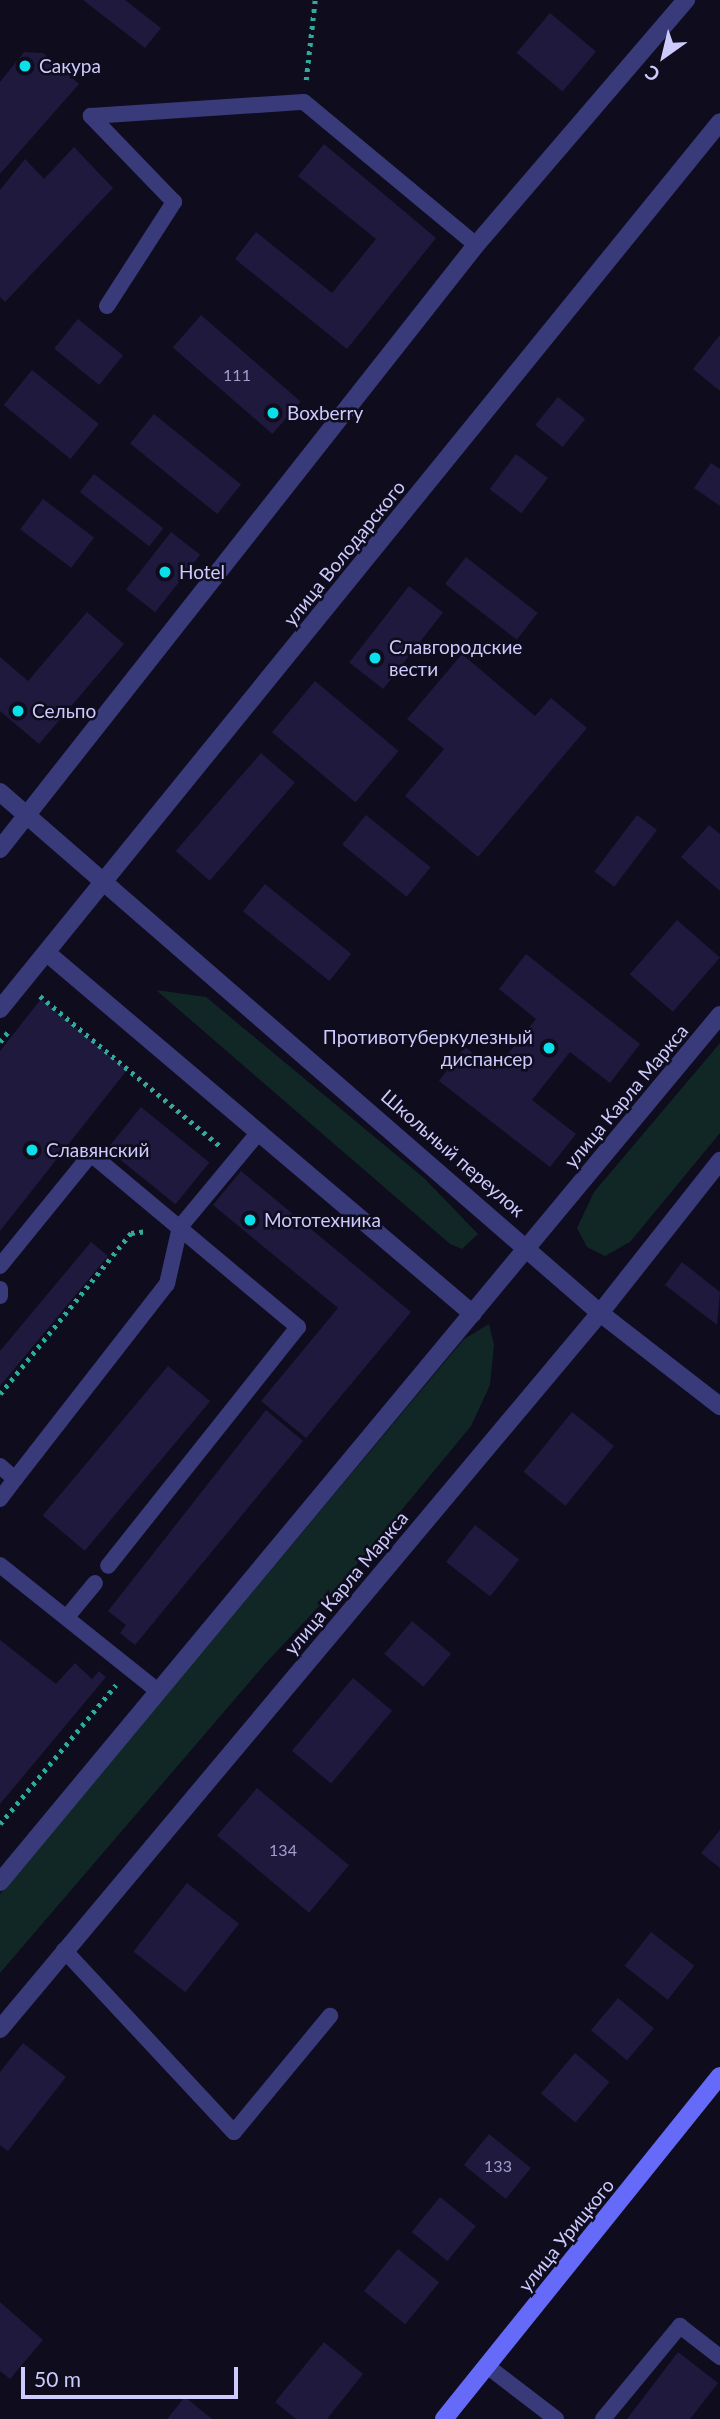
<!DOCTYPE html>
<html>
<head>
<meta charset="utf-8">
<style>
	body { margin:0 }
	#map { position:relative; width:720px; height:2419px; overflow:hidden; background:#0e0c1d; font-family:Lato,sans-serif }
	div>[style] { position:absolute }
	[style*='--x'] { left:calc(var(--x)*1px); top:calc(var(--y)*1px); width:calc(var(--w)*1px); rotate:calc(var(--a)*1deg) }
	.green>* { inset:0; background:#102725 }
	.building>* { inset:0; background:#1f193d; transform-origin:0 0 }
	.path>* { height:4.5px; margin-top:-2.25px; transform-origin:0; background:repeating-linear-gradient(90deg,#31aa9c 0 3.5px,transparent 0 8.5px) }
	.lane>* { height:16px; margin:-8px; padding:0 8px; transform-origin:8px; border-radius:8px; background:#393a7a }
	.street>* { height:18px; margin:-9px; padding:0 9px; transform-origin:9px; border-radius:9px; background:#393a7a }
	.secondary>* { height:18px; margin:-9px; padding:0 9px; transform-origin:9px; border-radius:9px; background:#656af9 }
	.dots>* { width:19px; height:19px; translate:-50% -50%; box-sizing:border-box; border:4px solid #0e0c1d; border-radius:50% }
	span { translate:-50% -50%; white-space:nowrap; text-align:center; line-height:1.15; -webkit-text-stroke:5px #0e0c1d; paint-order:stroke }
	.number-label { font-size:16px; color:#a29ecd }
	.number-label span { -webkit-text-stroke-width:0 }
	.poi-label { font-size:19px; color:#cdcafd }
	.left { translate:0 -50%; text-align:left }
	.right { translate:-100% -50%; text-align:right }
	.street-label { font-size:19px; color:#cdcafd }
	.north { position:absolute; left:629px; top:21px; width:70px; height:70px; -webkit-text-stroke:5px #0e0c1d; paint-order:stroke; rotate:214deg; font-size:19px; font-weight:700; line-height:28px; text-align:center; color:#cdcafd }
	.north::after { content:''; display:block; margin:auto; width:24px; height:32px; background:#cdcafd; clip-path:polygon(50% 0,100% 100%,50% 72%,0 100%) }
	.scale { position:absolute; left:21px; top:2367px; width:217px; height:32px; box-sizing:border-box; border:4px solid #cdcafd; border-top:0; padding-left:9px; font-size:21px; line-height:24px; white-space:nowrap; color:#cdcafd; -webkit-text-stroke:5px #0e0c1d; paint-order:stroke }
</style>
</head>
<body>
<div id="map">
	<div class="green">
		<i style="clip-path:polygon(156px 990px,206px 997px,424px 1178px,478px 1234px,462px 1249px,450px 1244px)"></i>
		<i style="clip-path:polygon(720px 1043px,720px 1133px,630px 1242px,605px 1256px,587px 1247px,577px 1228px,594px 1192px)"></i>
		<i style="clip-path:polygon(489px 1324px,494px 1345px,490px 1385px,471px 1426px,348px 1575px,265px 1664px,0 1973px,0 1894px,464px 1339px)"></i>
	</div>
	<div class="building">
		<i style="clip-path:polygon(83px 0,125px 0,161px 28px,145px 48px)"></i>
		<i style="left:550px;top:13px;width:60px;height:52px;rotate:40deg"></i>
		<i style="clip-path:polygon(24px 52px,43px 53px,79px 84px,0 174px,0 82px)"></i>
		<i style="clip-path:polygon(324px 144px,436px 238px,347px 349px,235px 259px,256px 232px,332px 293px,376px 239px,298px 176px)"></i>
		<i style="clip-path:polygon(74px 147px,113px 188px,5px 302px,0 297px,0 190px,25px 159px,44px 179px)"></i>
		<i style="left:201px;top:315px;width:132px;height:43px;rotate:41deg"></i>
		<i style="left:78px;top:319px;width:58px;height:38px;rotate:39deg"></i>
		<i style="clip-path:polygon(720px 335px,720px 391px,693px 369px)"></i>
		<i style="left:32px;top:370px;width:86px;height:45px;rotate:39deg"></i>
		<i style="left:558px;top:397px;width:35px;height:36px;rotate:39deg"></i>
		<i style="left:154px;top:414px;width:112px;height:38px;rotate:39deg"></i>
		<i style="left:516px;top:454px;width:40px;height:44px;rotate:37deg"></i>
		<i style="clip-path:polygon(711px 463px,720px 469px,720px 506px,694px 488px)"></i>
		<i style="left:94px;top:474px;width:88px;height:23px;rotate:38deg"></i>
		<i style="left:43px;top:499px;width:64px;height:38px;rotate:37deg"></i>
		<i style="left:171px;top:532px;width:37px;height:73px;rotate:38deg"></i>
		<i style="left:466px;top:557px;width:91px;height:34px;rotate:38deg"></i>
		<i style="left:409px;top:586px;width:43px;height:97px;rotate:38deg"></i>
		<i style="clip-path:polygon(87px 612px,124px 644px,39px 744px,0 711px,0 657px,28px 681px)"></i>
		<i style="clip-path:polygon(462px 654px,535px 716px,551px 698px,587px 728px,478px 857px,405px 796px,444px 749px,407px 719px)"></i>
		<i style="left:315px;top:681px;width:109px;height:67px;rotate:40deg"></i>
		<i style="left:261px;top:753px;width:45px;height:130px;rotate:41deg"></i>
		<i style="left:366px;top:815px;width:83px;height:38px;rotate:39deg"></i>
		<i style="left:637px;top:815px;width:25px;height:71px;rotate:37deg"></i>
		<i style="clip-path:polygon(709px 825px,720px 834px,720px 891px,681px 857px)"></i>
		<i style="left:265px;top:884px;width:111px;height:35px;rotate:39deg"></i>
		<i style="left:677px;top:920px;width:57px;height:72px;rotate:41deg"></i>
		<i style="clip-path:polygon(526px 954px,640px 1044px,610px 1083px,570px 1052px,532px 1100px,576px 1134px,550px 1167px,439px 1081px,465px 1047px,495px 1070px,536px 1019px,499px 989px)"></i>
		<i style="clip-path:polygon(41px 999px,127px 1070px,0 1231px,0 1051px)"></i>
		<i style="left:141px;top:1107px;width:88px;height:54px;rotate:39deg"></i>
		<i style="clip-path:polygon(241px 1171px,411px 1312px,306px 1438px,261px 1401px,338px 1308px,213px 1205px)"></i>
		<i style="clip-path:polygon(91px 1242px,108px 1256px,0 1386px,0 1351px)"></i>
		<i style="clip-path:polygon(682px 1262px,720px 1292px,717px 1325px,665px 1285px)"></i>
		<i style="left:168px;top:1366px;width:55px;height:195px;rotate:40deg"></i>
		<i style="clip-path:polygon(266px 1410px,303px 1441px,135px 1645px,120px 1633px,126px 1625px,108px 1611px)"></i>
		<i style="left:572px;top:1412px;width:54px;height:77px;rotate:39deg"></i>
		<i style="left:475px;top:1525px;width:56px;height:47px;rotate:38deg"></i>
		<i style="left:412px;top:1621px;width:51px;height:43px;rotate:40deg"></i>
		<i style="clip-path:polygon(0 1640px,56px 1684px,75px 1663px,92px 1679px,99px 1671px,106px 1677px,0 1804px)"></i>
		<i style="left:353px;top:1678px;width:51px;height:95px;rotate:40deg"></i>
		<i style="left:257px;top:1788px;width:120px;height:62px;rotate:40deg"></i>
		<i style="clip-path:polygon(720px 1830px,720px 1868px,701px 1853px)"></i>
		<i style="left:187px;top:1883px;width:66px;height:87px;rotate:38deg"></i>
		<i style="left:651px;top:1932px;width:55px;height:43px;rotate:38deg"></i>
		<i style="left:618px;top:1998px;width:47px;height:42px;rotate:40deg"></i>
		<i style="clip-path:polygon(23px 2043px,66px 2077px,8px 2151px,0 2145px,0 2072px)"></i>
		<i style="left:575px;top:2053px;width:45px;height:53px;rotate:40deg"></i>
		<i style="left:489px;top:2134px;width:54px;height:40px;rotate:39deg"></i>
		<i style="left:440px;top:2197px;width:46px;height:45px;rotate:39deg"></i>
		<i style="left:398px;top:2249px;width:53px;height:54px;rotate:39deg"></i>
		<i style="clip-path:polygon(0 2302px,43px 2340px,10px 2379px,0 2371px)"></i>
		<i style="clip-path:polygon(324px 2342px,363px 2374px,327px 2419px,296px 2419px,275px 2402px)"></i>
		<i style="clip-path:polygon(678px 2352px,718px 2383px,690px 2419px,627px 2419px)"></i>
		<i style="clip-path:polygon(185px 2397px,212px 2419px,167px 2419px)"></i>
	</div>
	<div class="path">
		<i style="--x:306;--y:80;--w:81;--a:-83.6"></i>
		<i style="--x:40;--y:996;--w:236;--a:39.8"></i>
		<i style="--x:0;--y:1042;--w:16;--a:-52"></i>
		<i style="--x:0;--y:1394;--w:208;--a:-50.9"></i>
		<i style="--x:131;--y:1233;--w:17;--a:-7"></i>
		<i style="--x:0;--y:1824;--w:181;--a:-50.2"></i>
	</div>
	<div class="lane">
		<i style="--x:107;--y:306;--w:124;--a:-57.2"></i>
		<i style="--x:174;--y:202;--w:120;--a:-134"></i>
		<i style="--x:91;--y:116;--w:213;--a:-3.8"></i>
		<i style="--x:304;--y:102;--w:224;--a:39.7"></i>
		<i style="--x:0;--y:1266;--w:144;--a:-50.9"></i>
		<i style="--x:91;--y:1154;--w:270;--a:39.9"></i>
		<i style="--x:298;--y:1327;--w:305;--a:128.5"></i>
		<i style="--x:0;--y:1289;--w:7;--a:90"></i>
		<i style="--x:0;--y:1466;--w:20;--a:41"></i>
		<i style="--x:15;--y:1479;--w:247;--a:-52.1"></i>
		<i style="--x:167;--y:1284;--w:58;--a:-77.2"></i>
		<i style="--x:180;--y:1227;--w:124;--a:-50.3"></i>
		<i style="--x:0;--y:1499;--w:25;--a:-53"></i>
		<i style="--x:0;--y:1565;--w:202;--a:38.6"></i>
		<i style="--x:67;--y:1617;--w:44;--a:-50.5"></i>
		<i style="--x:64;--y:1950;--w:249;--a:47"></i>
		<i style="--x:234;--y:2132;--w:151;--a:-50.4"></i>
		<i style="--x:487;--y:2366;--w:87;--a:37.5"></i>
		<i style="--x:603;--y:2419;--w:121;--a:-50.4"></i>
		<i style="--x:680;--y:2326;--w:51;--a:37.8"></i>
	</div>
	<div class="street">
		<i style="--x:0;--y:792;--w:795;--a:40.97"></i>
		<i style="--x:600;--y:1313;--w:152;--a:37.8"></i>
		<i style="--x:0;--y:849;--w:769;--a:-51.76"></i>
		<i style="--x:476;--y:245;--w:323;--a:-49.4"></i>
		<i style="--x:47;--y:953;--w:558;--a:40.28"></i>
		<i style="--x:0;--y:1009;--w:1142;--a:-50.93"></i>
		<i style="--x:0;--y:1882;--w:1127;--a:-50.29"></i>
		<i style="--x:0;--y:2029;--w:934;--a:-50.04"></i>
		<i style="--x:600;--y:1313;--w:194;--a:-51.7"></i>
	</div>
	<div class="secondary">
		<i style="--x:444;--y:2419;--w:440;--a:-51.2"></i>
	</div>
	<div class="dots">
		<i style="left:25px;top:66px;background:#09e0ea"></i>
		<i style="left:273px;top:413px;background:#09e0ea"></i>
		<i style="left:165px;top:572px;background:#09e0ea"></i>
		<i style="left:375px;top:658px;background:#09e0ea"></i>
		<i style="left:18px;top:711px;background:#09e0ea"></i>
		<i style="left:549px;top:1048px;background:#09e0ea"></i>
		<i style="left:32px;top:1150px;background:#09e0ea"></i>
		<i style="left:250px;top:1220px;background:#09e0ea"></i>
	</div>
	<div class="number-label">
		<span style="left:237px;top:375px">111</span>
		<span style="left:283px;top:1850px">134</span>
		<span style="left:498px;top:2166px">133</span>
	</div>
	<div class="poi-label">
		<span class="left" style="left:39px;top:66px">Сакура</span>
		<span class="left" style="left:287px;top:413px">Boxberry</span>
		<span class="left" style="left:179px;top:572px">Hotel</span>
		<span class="left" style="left:389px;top:658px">Славгородские<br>вести</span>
		<span class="left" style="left:32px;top:711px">Сельпо</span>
		<span class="right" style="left:533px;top:1048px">Противотуберкулезный<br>диспансер</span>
		<span class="left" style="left:46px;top:1150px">Славянский</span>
		<span class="left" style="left:264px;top:1220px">Мототехника</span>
	</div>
	<div class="street-label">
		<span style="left:344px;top:553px;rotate:-51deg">улица Володарского</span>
		<span style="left:626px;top:1096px;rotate:-50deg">улица Карла Маркса</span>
		<span style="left:453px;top:1153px;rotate:41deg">Школьный переулок</span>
		<span style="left:346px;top:1583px;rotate:-50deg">улица Карла Маркса</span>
		<span style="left:566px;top:2235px;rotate:-51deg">улица Урицкого</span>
	</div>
	<div class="north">С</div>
	<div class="scale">50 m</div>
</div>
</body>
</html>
